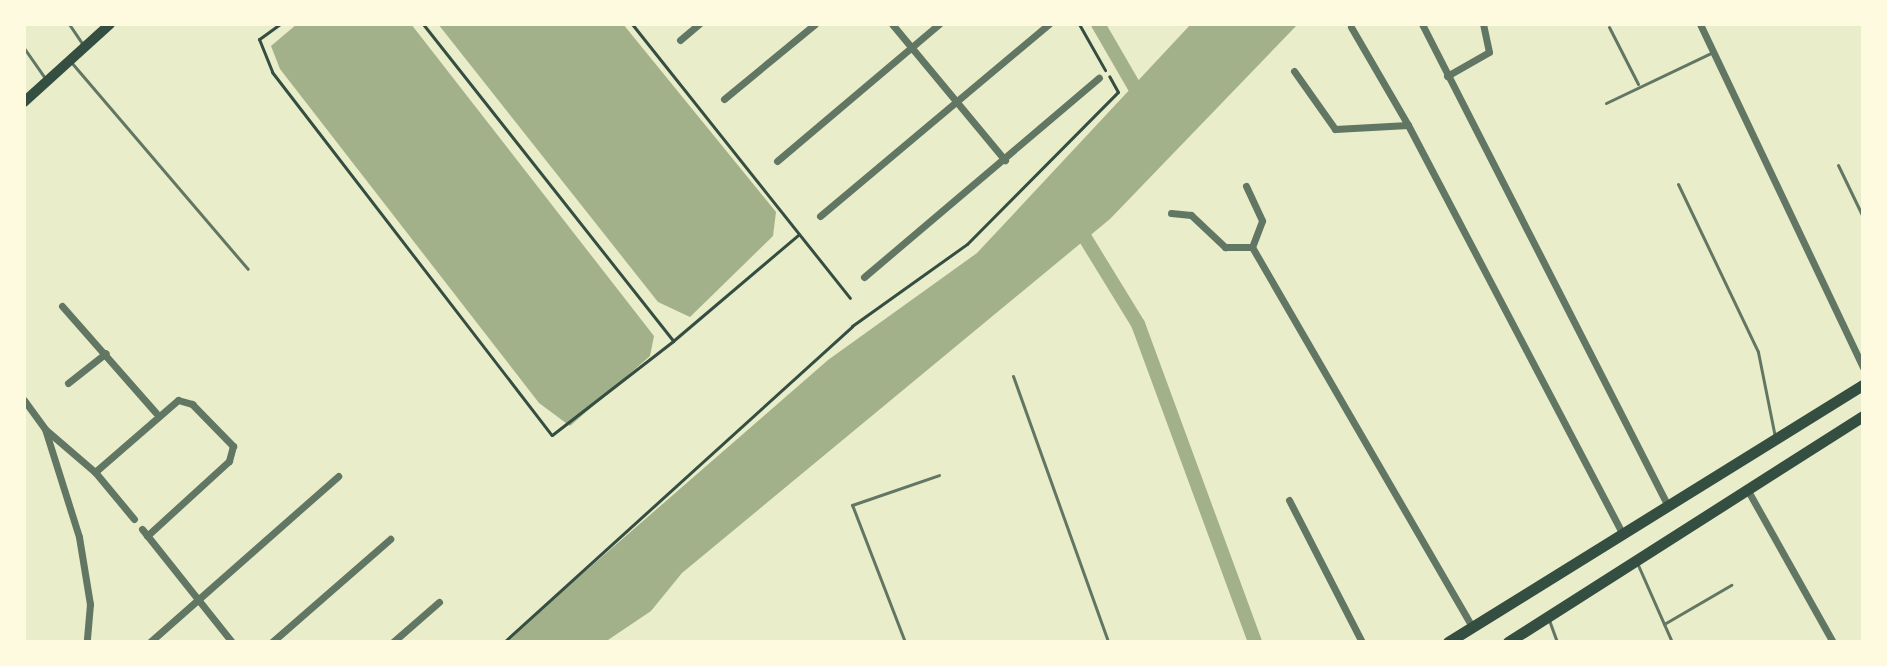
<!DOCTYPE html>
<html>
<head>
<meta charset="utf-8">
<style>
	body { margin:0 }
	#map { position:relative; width:1887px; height:666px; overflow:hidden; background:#e9edc9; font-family:"Titillium Web",sans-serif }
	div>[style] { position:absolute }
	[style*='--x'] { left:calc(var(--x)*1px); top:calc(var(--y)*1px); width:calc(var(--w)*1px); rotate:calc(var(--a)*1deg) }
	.water>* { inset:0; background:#a3b18a }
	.canal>* { height:14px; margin:-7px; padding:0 7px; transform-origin:7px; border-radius:7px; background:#a3b18a }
	.path>* { height:3px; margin:-1.5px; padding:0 1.5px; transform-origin:1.5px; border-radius:1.5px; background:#344e41 }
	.service>* { height:3px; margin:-1.5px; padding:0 1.5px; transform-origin:1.5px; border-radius:1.5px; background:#617663 }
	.minor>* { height:7px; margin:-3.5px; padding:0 3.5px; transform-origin:3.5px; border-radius:3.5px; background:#617663 }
	.secondary>* { height:10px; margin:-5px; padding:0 5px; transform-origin:5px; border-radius:5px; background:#344e41 }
	.primary>* { height:11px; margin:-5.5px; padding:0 5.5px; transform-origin:5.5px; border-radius:5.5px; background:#344e41 }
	span { translate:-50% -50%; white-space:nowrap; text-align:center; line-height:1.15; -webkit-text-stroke:7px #fefae0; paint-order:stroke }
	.frame { position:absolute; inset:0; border:26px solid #fefae0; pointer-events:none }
</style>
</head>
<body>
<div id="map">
	<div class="water">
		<i style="clip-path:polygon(297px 24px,411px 24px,654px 336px,650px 356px,570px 426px,539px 403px,280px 69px,271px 46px)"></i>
		<i style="clip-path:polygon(438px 24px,623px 24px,776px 212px,773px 236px,690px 317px,658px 302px)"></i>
		<i style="clip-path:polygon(1191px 24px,1298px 24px,1110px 219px,682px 573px,651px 611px,605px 642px,504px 642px,828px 360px,977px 253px)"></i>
	</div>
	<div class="canal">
		<i style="--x:1098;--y:24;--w:88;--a:59.9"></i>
		<i style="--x:1076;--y:223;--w:119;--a:58.5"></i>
		<i style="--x:1138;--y:324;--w:339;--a:69.8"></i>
	</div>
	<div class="path">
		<i style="--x:280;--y:24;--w:26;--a:144"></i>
		<i style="--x:259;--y:39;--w:35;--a:68"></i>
		<i style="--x:272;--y:72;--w:458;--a:52.4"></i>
		<i style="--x:552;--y:435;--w:153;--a:-37.8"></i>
		<i style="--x:423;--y:24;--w:404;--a:51.7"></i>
		<i style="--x:673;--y:341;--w:165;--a:-40.3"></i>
		<i style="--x:632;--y:24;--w:350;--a:51.5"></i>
		<i style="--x:1079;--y:24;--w:53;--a:60.5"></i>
		<i style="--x:504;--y:642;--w:470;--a:-42.2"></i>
		<i style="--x:852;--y:326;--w:141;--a:-35.5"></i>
		<i style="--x:967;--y:244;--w:214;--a:-45.2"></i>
		<i style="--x:1118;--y:92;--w:18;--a:-119"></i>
	</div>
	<div class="service">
		<i style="--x:69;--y:24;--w:27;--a:56"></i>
		<i style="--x:1609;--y:27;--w:64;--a:63"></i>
		<i style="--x:24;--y:48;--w:37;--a:55"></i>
		<i style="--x:71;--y:62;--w:272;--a:49.5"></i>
		<i style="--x:1606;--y:103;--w:116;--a:-25.5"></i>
		<i style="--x:1838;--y:165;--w:58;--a:64.3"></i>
		<i style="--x:1678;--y:184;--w:186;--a:64.5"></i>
		<i style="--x:1758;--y:352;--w:87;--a:78.7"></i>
		<i style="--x:1013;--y:376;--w:282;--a:70.3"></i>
		<i style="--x:1638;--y:565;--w:84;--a:66.2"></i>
		<i style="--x:1549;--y:620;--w:23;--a:70"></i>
		<i style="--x:1664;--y:624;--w:78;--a:-30.2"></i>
		<i style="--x:905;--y:642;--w:147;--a:-111.1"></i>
		<i style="--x:852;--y:505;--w:92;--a:-19"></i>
	</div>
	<div class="minor">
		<i style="--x:892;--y:24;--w:177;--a:50.3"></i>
		<i style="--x:1422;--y:24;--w:539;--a:62.96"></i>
		<i style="--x:1700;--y:24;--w:380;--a:64.6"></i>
		<i style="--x:1351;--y:27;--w:113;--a:59.8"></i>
		<i style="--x:680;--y:40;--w:25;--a:-40"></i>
		<i style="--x:1294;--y:71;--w:71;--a:54.7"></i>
		<i style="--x:1335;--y:129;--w:73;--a:-3.1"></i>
		<i style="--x:1408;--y:125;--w:460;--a:62.3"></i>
		<i style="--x:1447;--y:76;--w:48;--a:-29.7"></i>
		<i style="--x:1489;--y:52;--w:29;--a:-102"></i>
		<i style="--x:724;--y:99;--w:118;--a:-39.5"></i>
		<i style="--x:777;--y:161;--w:212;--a:-40.2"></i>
		<i style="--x:1246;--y:186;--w:38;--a:65"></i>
		<i style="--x:1262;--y:221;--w:28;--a:111"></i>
		<i style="--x:1252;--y:247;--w:439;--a:59.9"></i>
		<i style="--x:1171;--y:213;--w:20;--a:6"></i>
		<i style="--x:1191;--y:215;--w:47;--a:43.3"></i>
		<i style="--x:1225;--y:247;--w:27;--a:0"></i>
		<i style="--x:820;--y:216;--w:299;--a:-40"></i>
		<i style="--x:864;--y:277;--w:308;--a:-40.3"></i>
		<i style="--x:62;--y:306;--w:142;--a:48.7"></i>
		<i style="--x:68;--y:383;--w:48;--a:-38.3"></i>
		<i style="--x:24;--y:400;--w:36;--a:54"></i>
		<i style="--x:45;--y:429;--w:113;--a:72.5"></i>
		<i style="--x:79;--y:537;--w:68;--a:80.7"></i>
		<i style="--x:90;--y:604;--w:38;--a:95"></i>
		<i style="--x:46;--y:430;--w:65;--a:40.6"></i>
		<i style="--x:95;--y:472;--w:61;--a:50.3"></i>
		<i style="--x:95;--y:472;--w:110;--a:-40.9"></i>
		<i style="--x:178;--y:400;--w:15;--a:16"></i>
		<i style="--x:192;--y:404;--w:59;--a:45.7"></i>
		<i style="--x:233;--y:446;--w:16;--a:105"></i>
		<i style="--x:229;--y:461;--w:111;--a:137.6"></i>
		<i style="--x:1747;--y:489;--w:176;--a:60.7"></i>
		<i style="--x:1289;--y:500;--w:160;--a:62.8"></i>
		<i style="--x:142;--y:529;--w:144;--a:51.5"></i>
		<i style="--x:150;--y:642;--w:251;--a:-41.4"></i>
		<i style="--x:272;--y:642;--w:157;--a:-41.1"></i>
		<i style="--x:393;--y:642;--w:61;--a:-41"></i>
	</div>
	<div class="secondary">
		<i style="--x:24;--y:102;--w:116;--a:-42.2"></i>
	</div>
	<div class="primary">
		<i style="--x:1448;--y:642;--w:488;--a:-31.8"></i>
		<i style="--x:1508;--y:642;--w:421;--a:-32.5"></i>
	</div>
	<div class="frame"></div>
</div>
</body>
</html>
